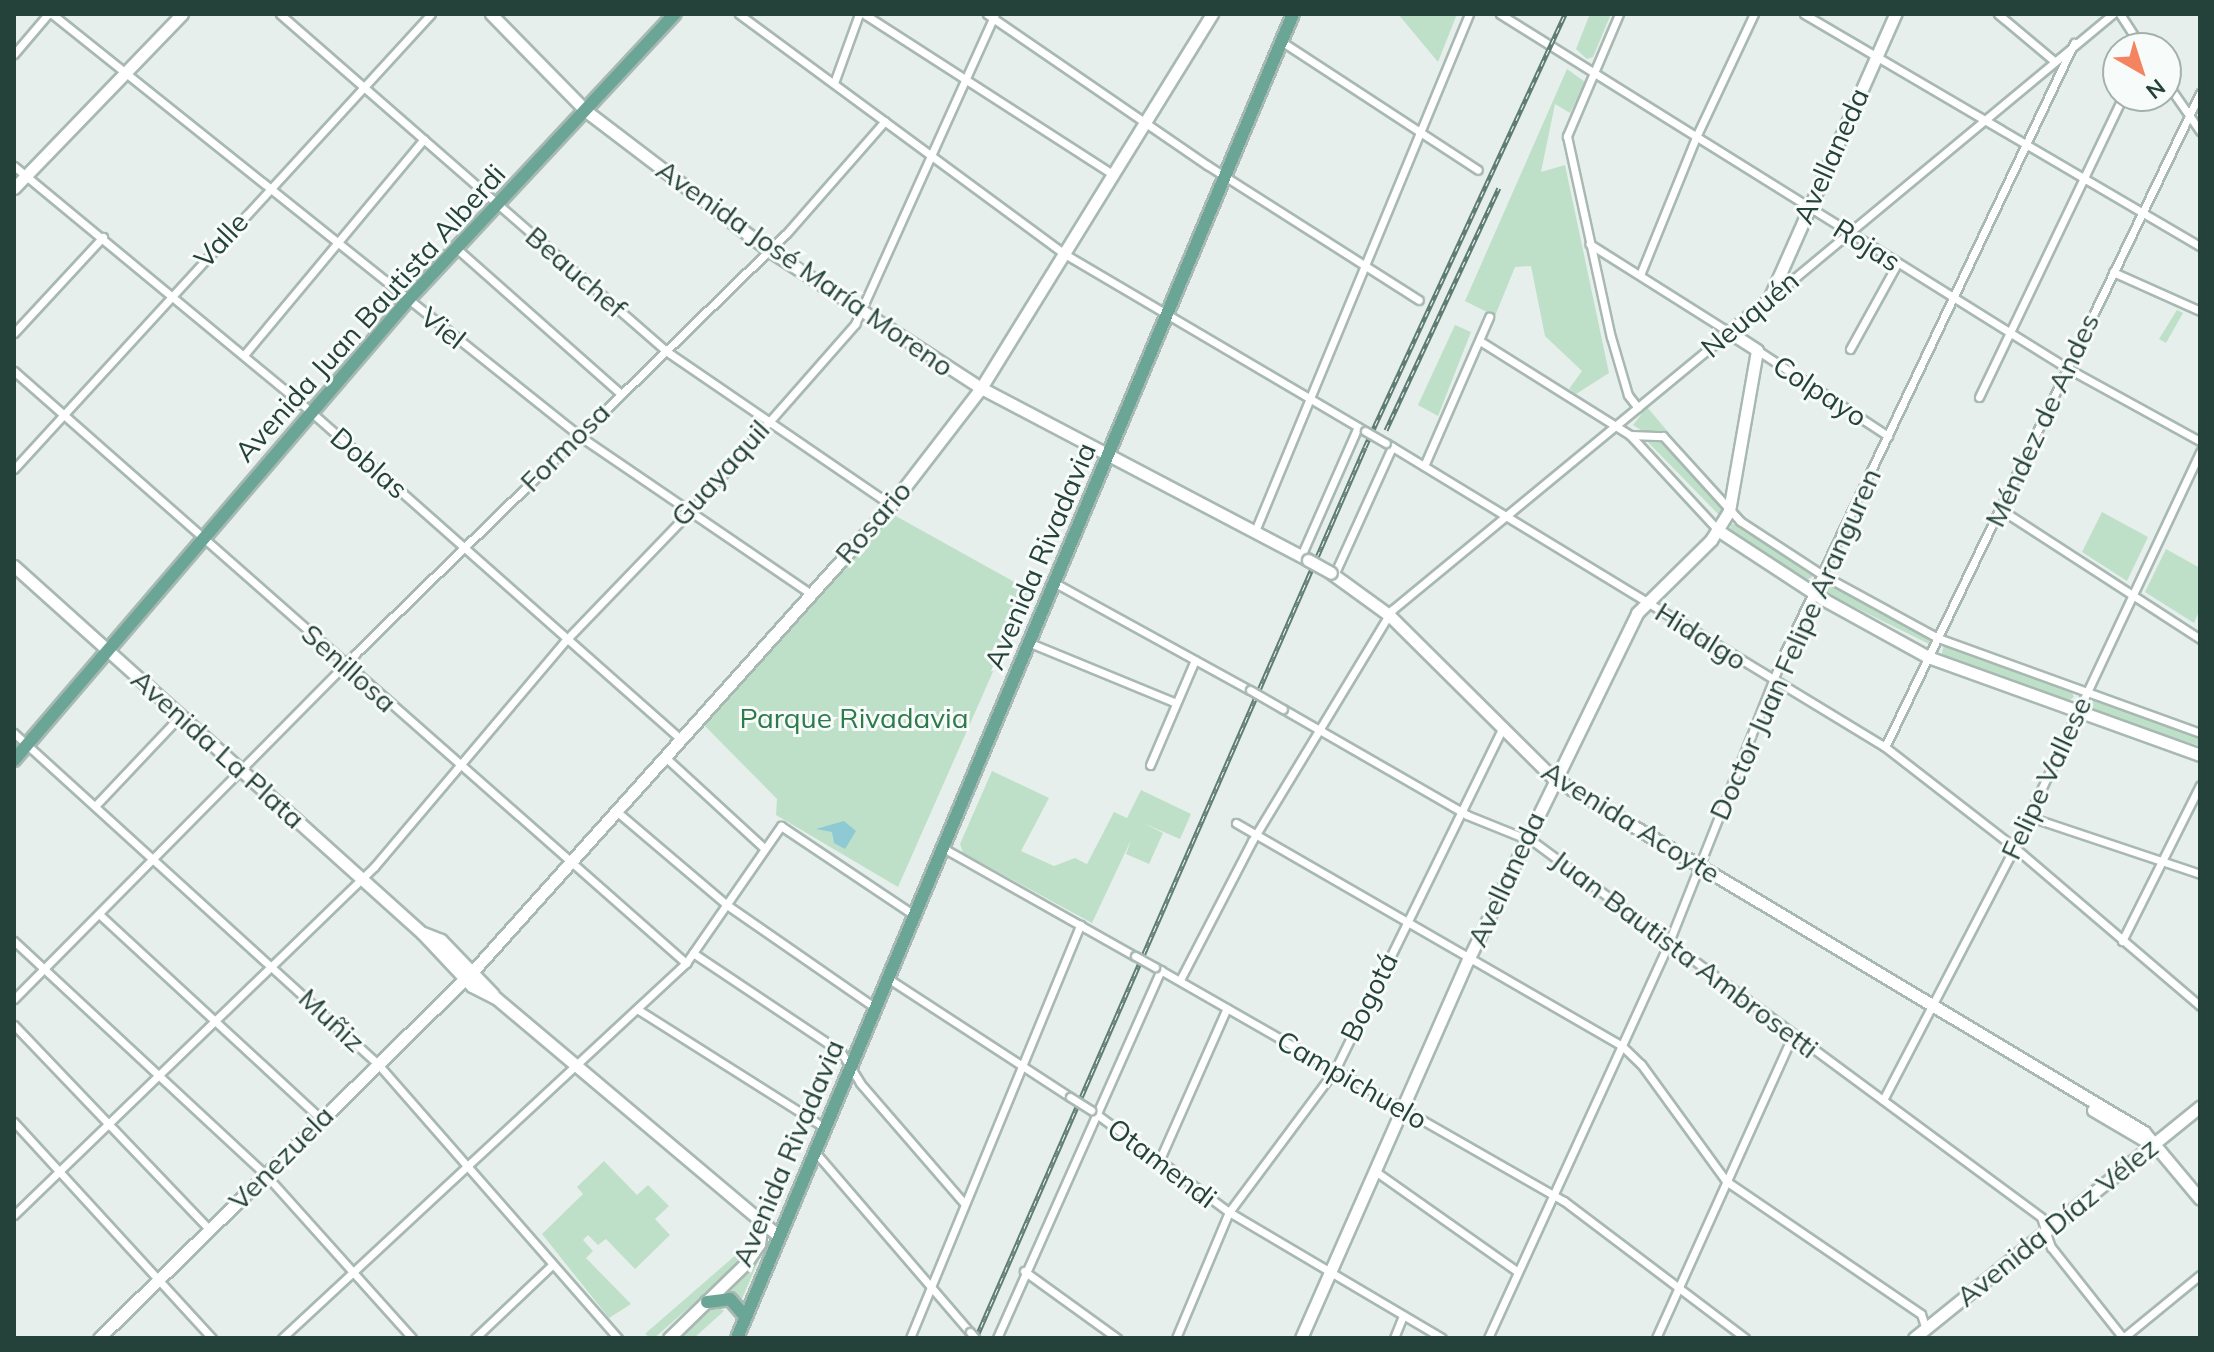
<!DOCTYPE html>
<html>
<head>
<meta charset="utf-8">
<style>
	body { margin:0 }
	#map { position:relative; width:2214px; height:1352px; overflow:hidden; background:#e6efeb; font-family:Mulish,sans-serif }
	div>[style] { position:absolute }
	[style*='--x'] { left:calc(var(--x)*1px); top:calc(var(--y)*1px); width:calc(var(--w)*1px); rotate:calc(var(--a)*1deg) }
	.green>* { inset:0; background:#bfe0c8; transform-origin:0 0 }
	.water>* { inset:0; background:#8ec9d4 }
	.roads { filter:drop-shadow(2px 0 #a8b8b2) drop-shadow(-2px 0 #a8b8b2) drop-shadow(0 2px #a8b8b2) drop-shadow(0 -2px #a8b8b2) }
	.street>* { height:7px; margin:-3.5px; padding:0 3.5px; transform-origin:3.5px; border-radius:3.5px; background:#fff }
	.secondary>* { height:11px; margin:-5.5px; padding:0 5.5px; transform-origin:5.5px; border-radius:5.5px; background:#fff }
	.primary>* { height:12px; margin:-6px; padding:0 6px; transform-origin:6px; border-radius:6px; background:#6aa596 }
	.rail>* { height:5px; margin-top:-2.5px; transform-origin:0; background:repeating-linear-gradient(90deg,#f7fbf9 0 6px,#5f7d75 0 12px); box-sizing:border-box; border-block:2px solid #5f7d75 }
	.bridges { filter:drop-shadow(2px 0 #a8b8b2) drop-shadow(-2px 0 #a8b8b2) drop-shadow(0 2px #a8b8b2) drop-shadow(0 -2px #a8b8b2) }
	.street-bridge>* { height:7px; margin:-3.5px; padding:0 3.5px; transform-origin:3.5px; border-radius:3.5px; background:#fff }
	.secondary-bridge>* { height:11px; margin:-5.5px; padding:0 5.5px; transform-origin:5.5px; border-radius:5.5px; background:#fff }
	span { translate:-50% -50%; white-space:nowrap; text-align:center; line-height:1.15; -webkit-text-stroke:6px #f7fbf9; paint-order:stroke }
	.street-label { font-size:28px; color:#24423a }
	.park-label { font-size:28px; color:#2d7a4b }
	.frame { position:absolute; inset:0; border:16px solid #24423a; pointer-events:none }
	.north { position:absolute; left:2102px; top:32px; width:80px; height:80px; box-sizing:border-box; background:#f7fbf9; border:2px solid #a3b1ad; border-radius:50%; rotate:141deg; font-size:22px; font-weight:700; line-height:32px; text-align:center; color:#24423a }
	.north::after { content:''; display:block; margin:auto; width:28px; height:36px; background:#f4845f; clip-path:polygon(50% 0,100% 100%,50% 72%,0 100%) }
</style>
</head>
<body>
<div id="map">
	<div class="green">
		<i style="clip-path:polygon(1398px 14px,1457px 14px,1438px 62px)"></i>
		<i style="clip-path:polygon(1590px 14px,1611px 14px,1593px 57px,1587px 59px,1576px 49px)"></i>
		<i style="clip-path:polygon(1567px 69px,1585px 82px,1570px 113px,1555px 104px,1541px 172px,1565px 165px,1609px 373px,1576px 394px,1569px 389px,1582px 371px,1545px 336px,1531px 266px,1515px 267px,1495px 316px,1465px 301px)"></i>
		<i style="clip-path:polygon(2177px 310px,2183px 313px,2166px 343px,2159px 339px)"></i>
		<i style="clip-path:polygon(1455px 325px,1471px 332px,1438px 416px,1418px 405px)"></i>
		<i style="clip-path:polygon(1647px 407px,1658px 420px,1668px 432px,1644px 432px,1633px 425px)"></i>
		<i style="clip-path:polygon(1643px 437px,1662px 440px,1724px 507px,1720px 516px)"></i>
		<i style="clip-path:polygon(2102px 512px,2148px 537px,2127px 581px,2082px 552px)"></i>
		<i style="clip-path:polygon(894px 515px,1029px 590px,898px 887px,776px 815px,777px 799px,699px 720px)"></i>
		<i style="clip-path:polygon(1731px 523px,1811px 570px,1812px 577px,1804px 581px,1730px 531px)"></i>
		<i style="clip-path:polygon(2166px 549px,2200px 568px,2200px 609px,2194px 623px,2145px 592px)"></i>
		<i style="clip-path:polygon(1828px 581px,1930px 638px,1929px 644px,1822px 591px,1820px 586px)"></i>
		<i style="clip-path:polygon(1944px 645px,2071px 691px,2074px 697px,2067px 702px,1941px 656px)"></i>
		<i style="clip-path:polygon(2096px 698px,2200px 735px,2200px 746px,2092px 711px,2087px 703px)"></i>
		<i style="clip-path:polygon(992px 771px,1049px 798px,1021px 851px,1054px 866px,1075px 858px,1087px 864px,1114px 812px,1127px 818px,1141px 790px,1191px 814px,1180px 839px,1143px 823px,1163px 833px,1149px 864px,1126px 854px,1131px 840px,1092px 923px,963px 853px,960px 844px)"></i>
		<i style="clip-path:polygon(604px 1161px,637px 1195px,648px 1185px,669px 1206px,655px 1219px,670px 1235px,635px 1269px,606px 1239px,598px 1245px,588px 1235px,583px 1240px,593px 1251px,586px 1258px,631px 1304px,609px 1318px,542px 1234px,583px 1194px,577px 1187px)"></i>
		<i style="clip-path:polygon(763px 1238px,767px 1241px,741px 1301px,721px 1292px)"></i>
		<i style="left:745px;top:1247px;width:9px;height:132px;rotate:49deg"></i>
		<i style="clip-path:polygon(713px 1304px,724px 1311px,694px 1338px,676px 1338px)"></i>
	</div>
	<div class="water">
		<i style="clip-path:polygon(844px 821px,856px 831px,845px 849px,834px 843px,832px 832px,816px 829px)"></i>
	</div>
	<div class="roads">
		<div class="street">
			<i style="--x:52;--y:14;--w:677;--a:38.65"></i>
			<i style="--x:581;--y:437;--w:277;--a:34.3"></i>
			<i style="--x:280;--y:14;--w:512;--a:41.12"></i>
			<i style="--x:666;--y:351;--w:273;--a:34.4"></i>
			<i style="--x:739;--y:14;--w:403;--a:36.4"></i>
			<i style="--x:1063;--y:253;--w:351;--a:30.5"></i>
			<i style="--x:864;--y:14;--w:294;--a:32.8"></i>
			<i style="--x:987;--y:14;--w:267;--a:34.5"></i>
			<i style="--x:1207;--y:165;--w:251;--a:32.5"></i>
			<i style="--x:1500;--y:14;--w:668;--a:31.98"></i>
			<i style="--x:2067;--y:368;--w:152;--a:28.8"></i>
			<i style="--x:1619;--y:14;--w:133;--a:113.1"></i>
			<i style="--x:1567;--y:136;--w:206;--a:77.7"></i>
			<i style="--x:1611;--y:337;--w:60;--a:73.7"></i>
			<i style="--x:1628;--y:395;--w:16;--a:52"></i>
			<i style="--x:1804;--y:14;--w:459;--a:30.4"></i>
			<i style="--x:1998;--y:14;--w:73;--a:40"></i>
			<i style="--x:2120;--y:14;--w:40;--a:57.1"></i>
			<i style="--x:1281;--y:41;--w:235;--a:33.2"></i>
			<i style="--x:14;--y:54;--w:52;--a:-49.6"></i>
			<i style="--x:2166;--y:82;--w:60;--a:55.2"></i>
			<i style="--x:834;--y:83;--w:73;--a:-70.1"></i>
			<i style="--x:14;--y:166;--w:386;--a:39.6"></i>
			<i style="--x:311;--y:412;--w:492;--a:41.5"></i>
			<i style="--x:456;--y:248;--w:217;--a:41.5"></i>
			<i style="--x:2113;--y:272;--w:95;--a:24.1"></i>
			<i style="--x:1640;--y:275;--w:149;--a:-67.9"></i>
			<i style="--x:1696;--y:137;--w:136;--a:-64.8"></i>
			<i style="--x:1773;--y:296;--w:442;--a:-39.7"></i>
			<i style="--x:14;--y:333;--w:131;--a:-47.2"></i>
			<i style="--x:1480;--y:341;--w:177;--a:32.1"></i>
			<i style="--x:1630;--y:435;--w:131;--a:47.2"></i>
			<i style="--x:1850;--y:349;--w:97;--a:-61.1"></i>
			<i style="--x:1757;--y:350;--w:157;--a:33.3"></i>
			<i style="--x:244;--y:355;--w:281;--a:-50.2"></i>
			<i style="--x:14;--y:371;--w:896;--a:41.38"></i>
			<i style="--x:1979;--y:397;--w:334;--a:-64.4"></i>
			<i style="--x:1630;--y:435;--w:33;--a:2"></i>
			<i style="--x:1663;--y:436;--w:115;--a:47.8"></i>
			<i style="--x:1740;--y:521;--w:97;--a:33.2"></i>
			<i style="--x:1821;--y:574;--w:133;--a:28.7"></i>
			<i style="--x:1938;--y:638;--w:279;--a:19.9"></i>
			<i style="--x:1386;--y:443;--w:584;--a:31.35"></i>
			<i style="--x:1885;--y:747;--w:163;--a:37.8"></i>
			<i style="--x:2014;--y:847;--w:245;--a:40.5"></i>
			<i style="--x:1424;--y:466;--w:163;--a:-66.4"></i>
			<i style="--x:14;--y:469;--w:617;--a:-47.5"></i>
			<i style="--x:2000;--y:509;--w:239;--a:33"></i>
			<i style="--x:1255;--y:531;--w:560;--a:-67.51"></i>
			<i style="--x:1301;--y:556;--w:141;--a:-66.2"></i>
			<i style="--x:1334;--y:575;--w:141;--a:-65.6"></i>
			<i style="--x:1055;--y:583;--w:222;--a:28.8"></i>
			<i style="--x:1030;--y:643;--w:158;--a:22.3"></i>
			<i style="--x:1283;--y:709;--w:212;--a:29.9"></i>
			<i style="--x:1467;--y:815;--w:72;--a:21.9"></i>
			<i style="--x:1534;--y:842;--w:631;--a:36.49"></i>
			<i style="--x:2041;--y:1217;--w:32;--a:72"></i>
			<i style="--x:2051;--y:1247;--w:116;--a:51.6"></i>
			<i style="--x:14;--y:733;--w:491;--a:42.3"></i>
			<i style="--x:377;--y:1063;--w:366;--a:48.8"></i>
			<i style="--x:1885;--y:747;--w:726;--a:-64.28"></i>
			<i style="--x:664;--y:756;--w:136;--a:42.6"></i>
			<i style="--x:1150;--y:765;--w:114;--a:-66.8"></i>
			<i style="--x:96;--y:805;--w:124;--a:-46.6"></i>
			<i style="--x:615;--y:810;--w:147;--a:40.3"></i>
			<i style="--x:727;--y:905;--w:181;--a:34.7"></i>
			<i style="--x:2027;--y:816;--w:182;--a:18.5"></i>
			<i style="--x:1236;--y:823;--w:444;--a:30"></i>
			<i style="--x:1621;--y:1045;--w:28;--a:44"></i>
			<i style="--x:1641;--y:1064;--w:145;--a:54"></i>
			<i style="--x:1726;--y:1181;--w:236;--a:34.3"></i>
			<i style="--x:1921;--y:1314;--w:16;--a:72"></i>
			<i style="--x:943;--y:848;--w:220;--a:29.4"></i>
			<i style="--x:99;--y:914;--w:302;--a:42.7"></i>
			<i style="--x:14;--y:941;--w:342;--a:42.9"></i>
			<i style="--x:265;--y:1174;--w:220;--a:48.1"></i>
			<i style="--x:2122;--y:941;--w:174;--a:-63.4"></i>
			<i style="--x:693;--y:953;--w:178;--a:33.8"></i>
			<i style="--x:841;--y:1052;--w:36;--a:58"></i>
			<i style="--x:860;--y:1083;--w:159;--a:49.1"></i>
			<i style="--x:1155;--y:967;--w:471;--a:29.8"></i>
			<i style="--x:1564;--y:1201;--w:227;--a:37.1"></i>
			<i style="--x:889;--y:979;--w:216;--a:33.1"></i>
			<i style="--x:1180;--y:980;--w:157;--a:-62.6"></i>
			<i style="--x:1252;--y:841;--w:270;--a:-58.8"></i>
			<i style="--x:1392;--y:610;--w:437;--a:-39.5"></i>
			<i style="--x:1729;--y:332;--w:165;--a:-147.7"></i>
			<i style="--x:14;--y:999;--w:486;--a:-45.3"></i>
			<i style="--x:356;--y:653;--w:600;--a:-44.26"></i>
			<i style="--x:786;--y:234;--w:150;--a:-48.8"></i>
			<i style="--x:637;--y:1009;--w:222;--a:32.3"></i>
			<i style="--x:14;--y:1025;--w:282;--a:46.3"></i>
			<i style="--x:1883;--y:1100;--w:273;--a:-62.5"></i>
			<i style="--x:2009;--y:858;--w:449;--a:-64.8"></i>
			<i style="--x:1091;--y:1110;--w:172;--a:36.5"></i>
			<i style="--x:1229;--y:1212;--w:247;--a:30.6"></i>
			<i style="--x:14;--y:1122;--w:293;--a:47.5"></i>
			<i style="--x:815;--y:1152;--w:238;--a:49.3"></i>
			<i style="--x:1160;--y:1159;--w:165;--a:-66.1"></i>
			<i style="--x:1375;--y:1171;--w:174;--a:35.2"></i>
			<i style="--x:14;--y:1215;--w:501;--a:-44.03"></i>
			<i style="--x:374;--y:867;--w:299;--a:-49.8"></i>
			<i style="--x:567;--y:639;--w:187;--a:-46.1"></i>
			<i style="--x:697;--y:504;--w:240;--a:-48.7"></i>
			<i style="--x:855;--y:324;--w:340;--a:-65.7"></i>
			<i style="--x:1024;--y:1271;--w:115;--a:35.8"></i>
			<i style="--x:282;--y:1338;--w:551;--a:-42.87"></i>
			<i style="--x:686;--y:963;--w:167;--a:-55.3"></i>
			<i style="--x:781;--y:826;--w:160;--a:33.8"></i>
			<i style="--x:475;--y:1338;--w:106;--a:-43.5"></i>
			<i style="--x:910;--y:1338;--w:447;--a:-67.6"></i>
			<i style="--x:997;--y:1338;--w:403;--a:-66"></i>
			<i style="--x:1176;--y:1338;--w:137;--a:-67.2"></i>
			<i style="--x:1229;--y:1212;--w:177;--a:-53.3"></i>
			<i style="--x:1335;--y:1070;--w:380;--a:-63.9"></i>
			<i style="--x:1394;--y:1338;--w:24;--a:-68"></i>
			<i style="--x:1488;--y:1338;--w:435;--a:-65.4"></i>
			<i style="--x:1669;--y:942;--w:306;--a:-68.3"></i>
			<i style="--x:1782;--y:658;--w:681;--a:-64.6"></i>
			<i style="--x:1656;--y:1338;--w:333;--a:-65.7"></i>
			<i style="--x:2123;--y:1338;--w:99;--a:-39.3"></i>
		</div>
		<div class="secondary">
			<i style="--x:491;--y:14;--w:136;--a:45.6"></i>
			<i style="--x:586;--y:111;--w:231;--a:37.3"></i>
			<i style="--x:770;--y:251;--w:252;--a:33"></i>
			<i style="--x:981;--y:388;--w:369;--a:27.7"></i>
			<i style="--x:14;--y:188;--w:242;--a:-46"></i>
			<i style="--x:1719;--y:531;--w:124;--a:33.2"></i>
			<i style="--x:1823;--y:599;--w:120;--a:28.9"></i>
			<i style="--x:1928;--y:657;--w:289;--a:19.8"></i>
			<i style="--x:14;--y:566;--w:549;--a:41.97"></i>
			<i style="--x:422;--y:933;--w:73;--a:46.7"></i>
			<i style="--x:472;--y:986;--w:27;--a:27"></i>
			<i style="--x:496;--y:998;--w:370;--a:40.1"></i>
			<i style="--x:1331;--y:573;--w:72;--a:35.9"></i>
			<i style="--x:1389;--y:615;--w:231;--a:44.8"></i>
			<i style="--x:1553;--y:778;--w:689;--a:30.92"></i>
			<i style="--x:2144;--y:1132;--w:87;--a:50.1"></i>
			<i style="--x:423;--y:933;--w:19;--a:21"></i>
			<i style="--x:441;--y:940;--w:75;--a:46.1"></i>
			<i style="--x:2093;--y:1110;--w:67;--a:30.4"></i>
			<i style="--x:99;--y:1338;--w:524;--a:-44.46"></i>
			<i style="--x:473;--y:971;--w:626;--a:-48.11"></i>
			<i style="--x:891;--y:505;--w:148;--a:-52.4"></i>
			<i style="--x:981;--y:388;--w:440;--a:-58.3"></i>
			<i style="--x:669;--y:1338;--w:107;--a:-44.2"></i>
			<i style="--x:746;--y:1263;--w:23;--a:-56"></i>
			<i style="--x:759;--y:1244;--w:22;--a:-82"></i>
			<i style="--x:1301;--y:1338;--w:413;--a:-66.2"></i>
			<i style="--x:1468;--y:960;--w:386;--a:-64"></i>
			<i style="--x:1637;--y:613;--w:104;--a:-44.6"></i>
			<i style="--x:1711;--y:540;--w:34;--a:-58"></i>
			<i style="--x:1729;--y:511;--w:163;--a:-80.1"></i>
			<i style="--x:1757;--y:350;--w:33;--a:-147"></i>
			<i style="--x:1729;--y:332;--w:52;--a:-39.5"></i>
			<i style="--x:1769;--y:299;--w:312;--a:-66.1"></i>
			<i style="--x:1914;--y:1338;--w:368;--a:-39"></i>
		</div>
		<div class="primary">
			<i style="--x:14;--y:760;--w:606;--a:-49.42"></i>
			<i style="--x:408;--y:300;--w:391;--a:-47"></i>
			<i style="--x:707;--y:1302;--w:23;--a:-7"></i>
			<i style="--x:730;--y:1299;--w:23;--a:49"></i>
			<i style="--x:737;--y:1338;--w:1436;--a:-67.22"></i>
		</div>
	</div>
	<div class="rail">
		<i style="--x:1386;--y:430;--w:267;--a:-65"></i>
		<i style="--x:976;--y:1338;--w:972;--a:-66.41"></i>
		<i style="--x:1365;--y:447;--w:477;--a:-65.2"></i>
	</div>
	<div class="bridges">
		<div class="street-bridge">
			<i style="--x:1365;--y:431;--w:24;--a:30"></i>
			<i style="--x:1250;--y:690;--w:38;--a:30"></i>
			<i style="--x:1135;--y:956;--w:23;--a:29"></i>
			<i style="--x:1070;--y:1097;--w:25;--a:32"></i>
			<i style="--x:970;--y:1332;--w:8;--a:50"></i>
		</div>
		<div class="secondary-bridge">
			<i style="--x:1308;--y:560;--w:26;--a:29"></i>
		</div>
	</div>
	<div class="street-label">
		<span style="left:1831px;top:156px;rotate:-66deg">Avellaneda</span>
		<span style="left:221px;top:240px;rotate:-47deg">Valle</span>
		<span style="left:1867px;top:245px;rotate:32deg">Rojas</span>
		<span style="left:805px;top:268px;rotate:35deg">Avenida José María Moreno</span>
		<span style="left:576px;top:272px;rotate:41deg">Beauchef</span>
		<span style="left:370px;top:313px;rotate:-48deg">Avenida Juan Bautista Alberdi</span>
		<span style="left:1750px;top:314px;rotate:-40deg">Neuquén</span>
		<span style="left:443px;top:328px;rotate:38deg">Viel</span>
		<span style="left:1820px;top:391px;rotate:33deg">Colpayo</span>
		<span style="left:2042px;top:420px;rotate:-65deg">Méndez de Andes</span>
		<span style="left:565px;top:447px;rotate:-45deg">Formosa</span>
		<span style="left:369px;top:463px;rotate:41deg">Doblas</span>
		<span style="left:720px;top:473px;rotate:-48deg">Guayaquil</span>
		<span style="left:873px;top:522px;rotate:-49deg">Rosario</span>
		<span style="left:1040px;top:556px;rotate:-67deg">Avenida Rivadavia</span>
		<span style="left:1701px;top:636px;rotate:32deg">Hidalgo</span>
		<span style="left:1795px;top:644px;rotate:-66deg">Doctor Juan Felipe Aranguren</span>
		<span style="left:349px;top:668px;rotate:42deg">Senillosa</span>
		<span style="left:218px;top:749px;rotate:42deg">Avenida La Plata</span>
		<span style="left:2046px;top:778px;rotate:-65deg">Felipe Vallese</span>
		<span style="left:1631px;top:822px;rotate:32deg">Avenida Acoyte</span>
		<span style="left:1506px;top:879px;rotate:-65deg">Avellaneda</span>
		<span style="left:1685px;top:954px;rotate:37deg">Juan Bautista Ambrosetti</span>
		<span style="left:1369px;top:997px;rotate:-64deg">Bogotá</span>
		<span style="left:332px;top:1020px;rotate:43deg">Muñiz</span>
		<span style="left:1352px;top:1080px;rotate:30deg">Campichuelo</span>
		<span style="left:788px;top:1153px;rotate:-67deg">Avenida Rivadavia</span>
		<span style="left:281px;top:1158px;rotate:-45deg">Venezuela</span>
		<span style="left:1162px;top:1163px;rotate:37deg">Otamendi</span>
		<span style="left:2057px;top:1222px;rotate:-39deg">Avenida Díaz Vélez</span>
	</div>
	<div class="park-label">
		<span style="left:854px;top:718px">Parque Rivadavia</span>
	</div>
	<div class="frame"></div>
	<div class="north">N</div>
</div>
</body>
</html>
